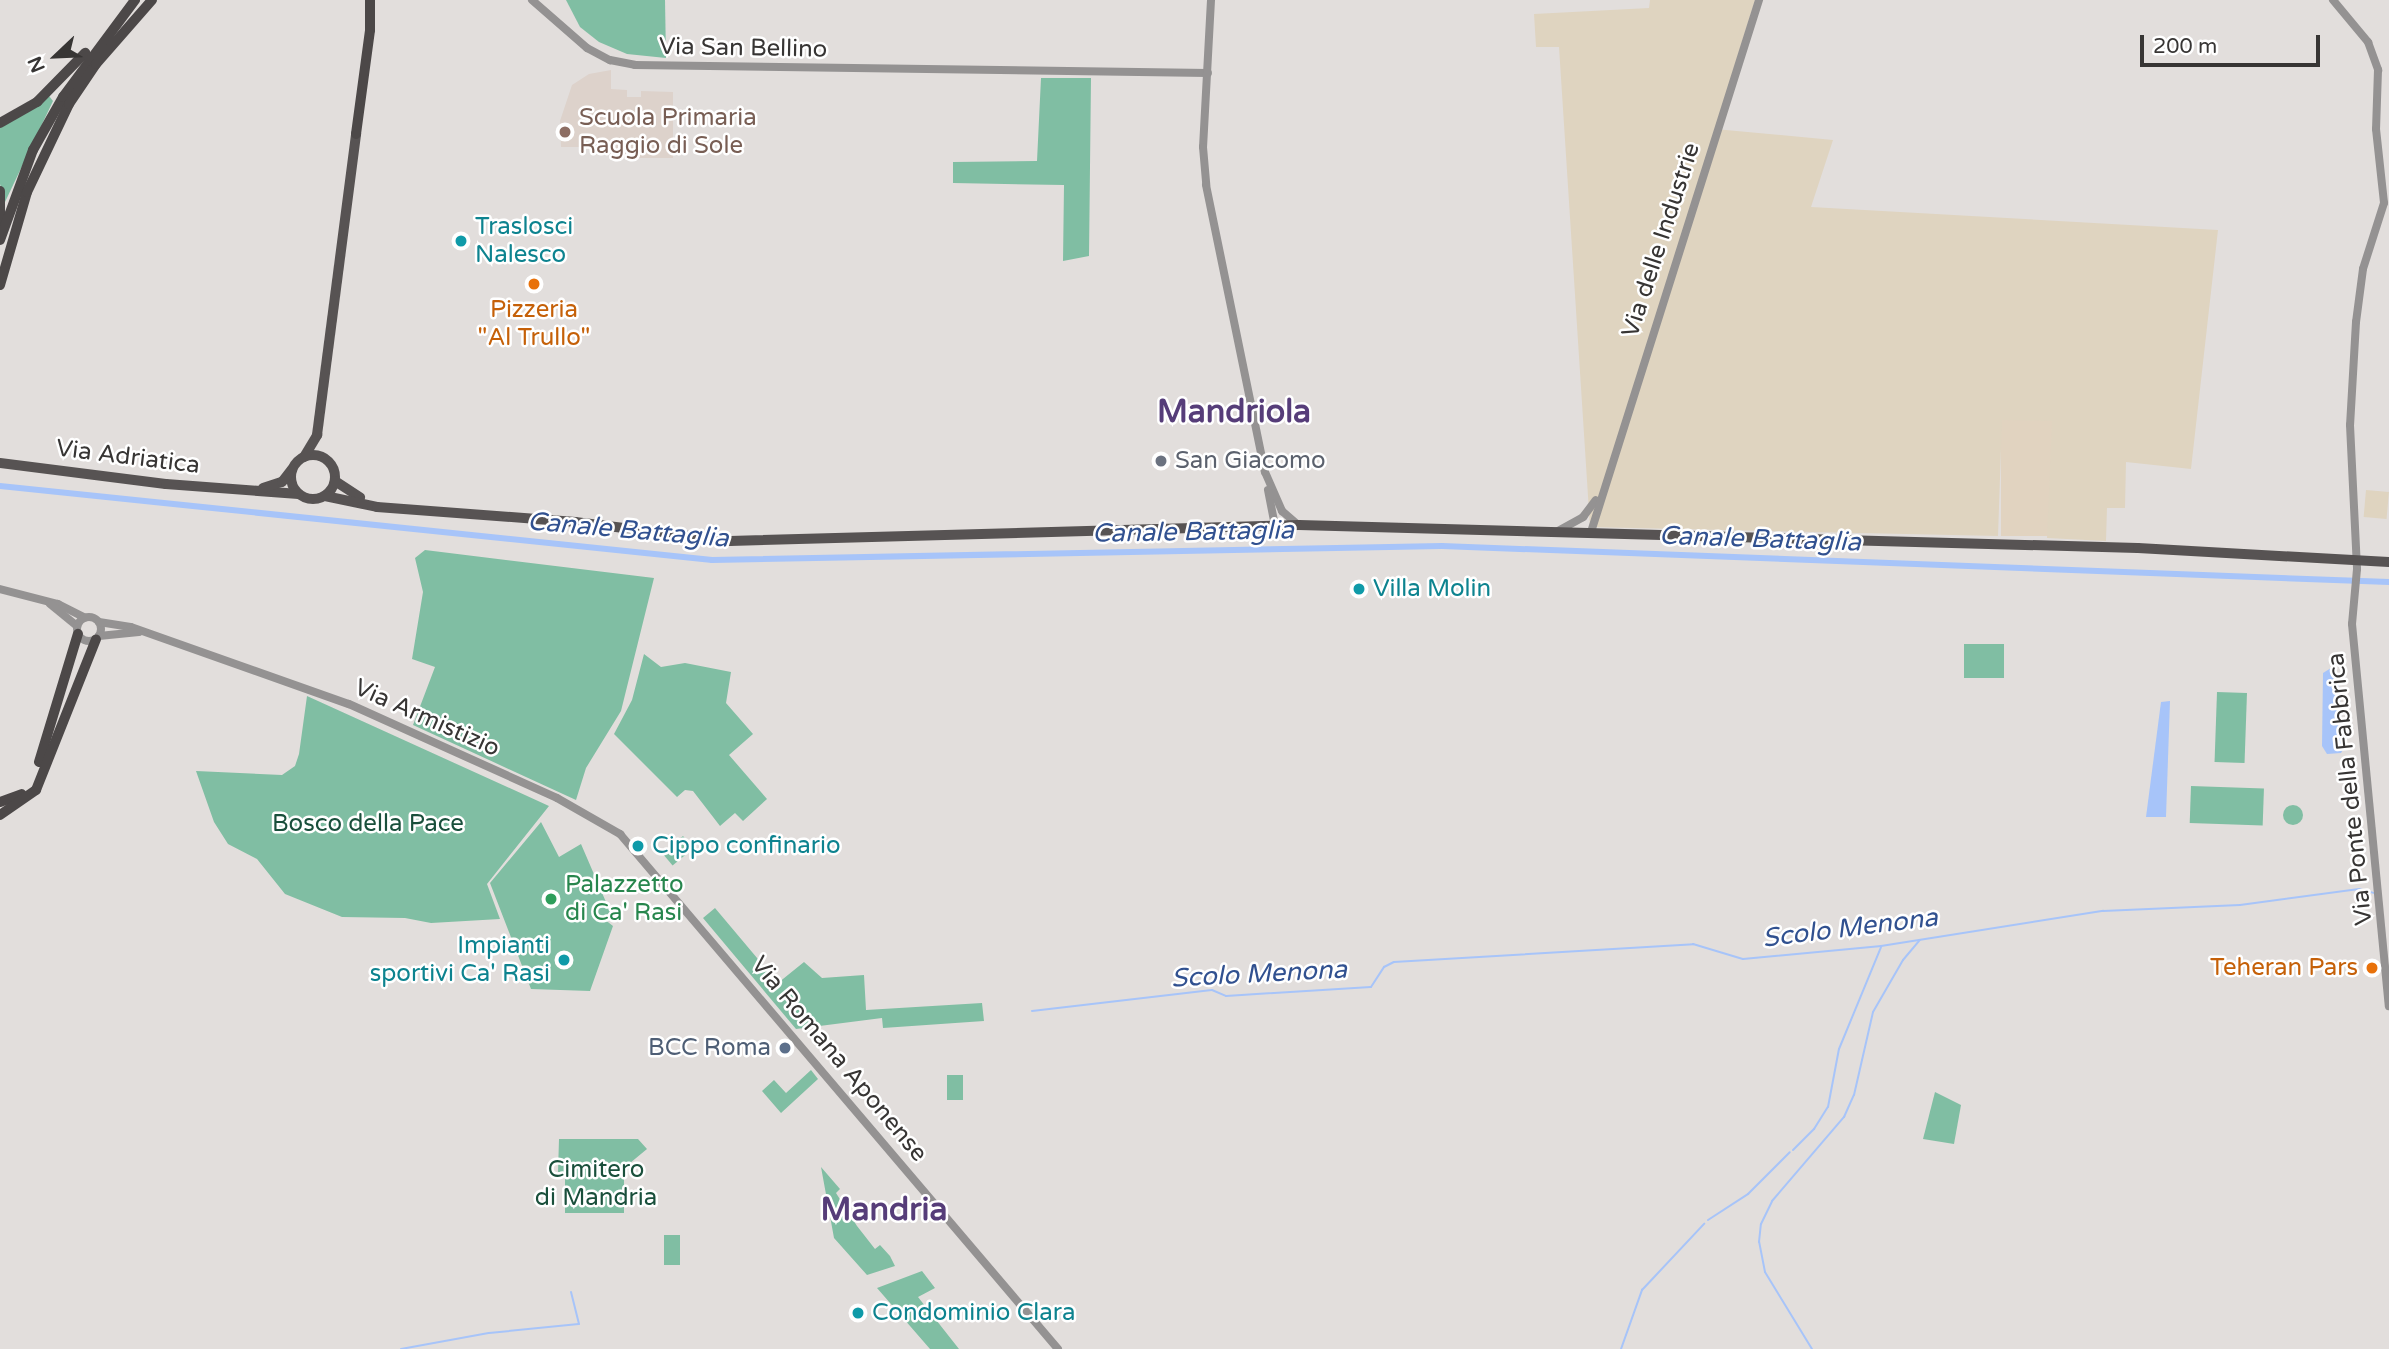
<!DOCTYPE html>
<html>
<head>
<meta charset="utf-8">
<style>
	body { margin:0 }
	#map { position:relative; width:2389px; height:1349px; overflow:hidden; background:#e2dedc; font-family:"Varela Round",sans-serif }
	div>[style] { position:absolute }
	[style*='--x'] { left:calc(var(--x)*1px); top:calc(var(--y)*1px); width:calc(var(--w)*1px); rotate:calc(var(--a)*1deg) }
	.commercial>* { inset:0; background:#e1d3c0; transform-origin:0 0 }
	.industrial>* { inset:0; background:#dfd4c0; transform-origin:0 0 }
	.built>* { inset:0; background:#ddd2cb }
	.green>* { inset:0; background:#80bea3; transform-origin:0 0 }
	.round { border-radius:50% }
	.water>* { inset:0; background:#a7c4f9 }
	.stream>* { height:2px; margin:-1px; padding:0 1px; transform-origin:1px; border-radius:1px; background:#a7c4f9 }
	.canal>* { height:6px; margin:-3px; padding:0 3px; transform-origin:3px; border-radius:3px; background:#a7c4f9 }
	.tertiary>* { height:8px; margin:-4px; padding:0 4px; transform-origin:4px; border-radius:4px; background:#949292 }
	.tertiary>.ring { margin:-4px; padding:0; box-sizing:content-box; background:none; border:8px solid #949292; border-radius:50% }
	.primary>* { height:10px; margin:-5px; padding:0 5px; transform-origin:5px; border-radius:5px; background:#575353 }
	.primary>.ring { margin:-5px; padding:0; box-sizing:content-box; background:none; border:10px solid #575353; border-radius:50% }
	.trunk>* { height:10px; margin:-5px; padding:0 5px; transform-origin:5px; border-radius:5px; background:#4c4848 }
	.dots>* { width:19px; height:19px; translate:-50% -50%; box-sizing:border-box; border:4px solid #fff; border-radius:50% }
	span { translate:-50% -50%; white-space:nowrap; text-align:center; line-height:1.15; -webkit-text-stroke:5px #fff; paint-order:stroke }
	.street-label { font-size:24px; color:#373534 }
	.education-label { font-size:24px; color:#785e54 }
	.left { translate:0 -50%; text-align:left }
	.culture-label { font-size:24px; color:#0d838f }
	.right { translate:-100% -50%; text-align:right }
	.food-label { font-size:24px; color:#c56008 }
	.worship-label { font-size:24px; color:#5b616d }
	.park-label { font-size:24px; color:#194f3b }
	.leisure-label { font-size:24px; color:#27864d }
	.service-label { font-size:24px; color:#4e5e75 }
	.water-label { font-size:26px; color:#315190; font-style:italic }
	.district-label { font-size:32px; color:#563d79; font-weight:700 }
	.north { position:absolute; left:21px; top:21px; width:70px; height:70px; -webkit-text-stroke:5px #fff; paint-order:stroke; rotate:247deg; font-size:19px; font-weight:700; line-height:28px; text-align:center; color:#373534 }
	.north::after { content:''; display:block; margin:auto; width:24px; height:32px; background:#373534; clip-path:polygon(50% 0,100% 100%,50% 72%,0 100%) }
	.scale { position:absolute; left:2140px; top:35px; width:180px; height:32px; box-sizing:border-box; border:4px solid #373534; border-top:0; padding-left:9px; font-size:21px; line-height:24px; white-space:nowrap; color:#373534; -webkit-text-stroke:5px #fff; paint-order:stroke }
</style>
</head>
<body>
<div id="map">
	<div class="commercial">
		<i style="left:2001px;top:420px;width:51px;height:116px"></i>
	</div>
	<div class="industrial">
		<i style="clip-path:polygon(1650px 0,1755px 0,1715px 129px,1833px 140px,1811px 207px,2218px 230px,2191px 469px,2126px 462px,2125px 508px,2107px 508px,2106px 541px,2047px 538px,2052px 421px,2002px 420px,1998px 536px,1590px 527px,1559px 47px,1536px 47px,1534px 14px,1649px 8px)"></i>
		<i style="left:2366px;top:490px;width:23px;height:27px;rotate:5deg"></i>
	</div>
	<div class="built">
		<i style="clip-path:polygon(611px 70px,611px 89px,627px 90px,627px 97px,641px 97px,641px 91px,673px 92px,673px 158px,615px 158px,615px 147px,561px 147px,560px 121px,572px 85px,589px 74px)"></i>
	</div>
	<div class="green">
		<i style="clip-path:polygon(566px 0,665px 0,666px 58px,627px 54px,599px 42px,580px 27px)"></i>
		<i style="clip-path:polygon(1041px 78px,1091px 78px,1089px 256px,1063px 261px,1064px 185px,953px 183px,953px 162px,1037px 161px)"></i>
		<i style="clip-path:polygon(49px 96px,53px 101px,5px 202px,0 184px,0 123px)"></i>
		<i style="clip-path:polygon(425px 550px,654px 578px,621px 711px,586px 768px,576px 800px,413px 725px,435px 667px,412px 659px,423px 592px,415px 558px)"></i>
		<i style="left:1964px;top:644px;width:40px;height:34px"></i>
		<i style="clip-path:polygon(644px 654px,661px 667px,685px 663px,731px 672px,726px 703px,753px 734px,729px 755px,767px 799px,743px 821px,735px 813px,720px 826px,693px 791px,685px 790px,677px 797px,614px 734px,632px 700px)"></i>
		<i style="left:2217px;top:692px;width:30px;height:70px;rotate:2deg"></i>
		<i style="clip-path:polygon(307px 696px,549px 806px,487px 884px,500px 919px,431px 923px,405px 918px,342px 917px,285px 894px,257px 859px,228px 844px,214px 822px,196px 771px,282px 775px,295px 766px,299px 754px)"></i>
		<i style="left:2191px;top:786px;width:73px;height:37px;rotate:2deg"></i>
		<i class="round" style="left:2283px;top:805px;width:20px;height:20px"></i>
		<i style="clip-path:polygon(541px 822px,559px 857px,581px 844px,612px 916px,604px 919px,613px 926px,590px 991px,531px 989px,490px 883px)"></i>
		<i style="left:683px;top:836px;width:16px;height:27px;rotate:50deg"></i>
		<i style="clip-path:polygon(715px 908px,778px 983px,804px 962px,822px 978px,864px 975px,866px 1010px,982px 1003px,984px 1021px,883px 1028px,882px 1018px,796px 1029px,703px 918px)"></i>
		<i style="clip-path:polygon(811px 1070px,818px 1079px,781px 1113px,762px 1091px,774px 1080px,786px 1093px)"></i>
		<i style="left:947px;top:1075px;width:16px;height:25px"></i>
		<i style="clip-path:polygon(1935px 1092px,1961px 1105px,1954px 1144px,1923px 1139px)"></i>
		<i style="clip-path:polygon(559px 1139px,638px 1139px,647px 1149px,624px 1168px,624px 1213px,565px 1213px,565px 1173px,558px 1172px)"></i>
		<i style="clip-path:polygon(821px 1167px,840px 1189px,836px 1193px,857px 1226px,875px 1249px,880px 1245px,890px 1256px,895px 1266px,867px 1275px,834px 1238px)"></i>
		<i style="left:664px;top:1235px;width:16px;height:30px"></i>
		<i style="clip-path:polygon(922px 1271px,935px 1288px,918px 1297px,959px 1349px,930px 1349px,877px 1288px)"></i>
	</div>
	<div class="water">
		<i style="clip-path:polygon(2331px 668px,2338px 675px,2344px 748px,2341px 753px,2327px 754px,2322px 746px,2323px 673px)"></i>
		<i style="clip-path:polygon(2170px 701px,2166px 817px,2146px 817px,2161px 702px)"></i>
	</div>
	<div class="stream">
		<i style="--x:1032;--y:1011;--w:181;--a:-6.7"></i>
		<i style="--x:1212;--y:990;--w:15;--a:23"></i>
		<i style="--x:1226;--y:996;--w:145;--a:-3.6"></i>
		<i style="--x:1371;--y:987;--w:24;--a:-57"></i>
		<i style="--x:1384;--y:967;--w:11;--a:-27"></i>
		<i style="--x:1394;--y:962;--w:300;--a:-3.4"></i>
		<i style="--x:1693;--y:944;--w:52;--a:16.7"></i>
		<i style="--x:1743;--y:959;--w:139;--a:-5.4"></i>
		<i style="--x:1881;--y:946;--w:225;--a:-9"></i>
		<i style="--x:2103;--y:911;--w:137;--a:-2.5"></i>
		<i style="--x:2240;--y:905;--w:120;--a:-7.7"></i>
		<i style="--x:2359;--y:889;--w:16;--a:15"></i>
		<i style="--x:1793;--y:1150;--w:30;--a:-45"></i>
		<i style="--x:1814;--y:1129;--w:26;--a:-58"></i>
		<i style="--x:1828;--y:1107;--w:59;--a:-79.3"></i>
		<i style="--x:1839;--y:1049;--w:110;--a:-67.6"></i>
		<i style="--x:1708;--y:1220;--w:48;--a:-33"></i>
		<i style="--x:1748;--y:1194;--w:59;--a:-45"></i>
		<i style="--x:401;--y:1349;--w:89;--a:-10.3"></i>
		<i style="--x:489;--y:1333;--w:90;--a:-5.7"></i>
		<i style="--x:579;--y:1324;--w:33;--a:-104"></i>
		<i style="--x:1621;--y:1349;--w:63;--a:-70.4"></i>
		<i style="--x:1642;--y:1290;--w:91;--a:-46.8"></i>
		<i style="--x:1812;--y:1349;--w:90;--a:-121.4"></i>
		<i style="--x:1765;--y:1272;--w:31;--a:-101"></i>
		<i style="--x:1759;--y:1242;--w:18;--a:-84"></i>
		<i style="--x:1761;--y:1224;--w:25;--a:-64"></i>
		<i style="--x:1772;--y:1201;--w:111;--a:-49.4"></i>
		<i style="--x:1844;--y:1117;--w:24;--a:-66"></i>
		<i style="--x:1854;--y:1095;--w:85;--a:-77.1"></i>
		<i style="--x:1873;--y:1012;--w:60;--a:-60"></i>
		<i style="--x:1903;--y:960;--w:26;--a:-50"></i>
	</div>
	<div class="canal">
		<i style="--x:0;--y:486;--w:716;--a:5.93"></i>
		<i style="--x:712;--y:560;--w:730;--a:-1.1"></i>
		<i style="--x:1442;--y:546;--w:948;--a:2.18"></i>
	</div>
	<div class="tertiary">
		<i style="--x:532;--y:0;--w:73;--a:41.1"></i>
		<i style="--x:587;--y:48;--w:26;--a:28"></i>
		<i style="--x:610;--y:60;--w:25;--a:11"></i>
		<i style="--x:635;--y:65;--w:573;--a:0.8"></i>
		<i style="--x:1211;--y:0;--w:147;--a:93.1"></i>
		<i style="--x:1203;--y:147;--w:38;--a:85"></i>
		<i style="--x:1206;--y:185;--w:293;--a:78.4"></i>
		<i style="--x:1265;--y:472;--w:43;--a:66.4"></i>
		<i style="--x:1282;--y:511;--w:21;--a:41"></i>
		<i style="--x:2333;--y:0;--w:55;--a:50.2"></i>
		<i style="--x:2368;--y:42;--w:30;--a:70"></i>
		<i style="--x:2378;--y:70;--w:59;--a:91.9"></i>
		<i style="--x:2376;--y:129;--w:74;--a:83.8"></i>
		<i style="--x:2384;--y:203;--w:69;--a:107.7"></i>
		<i style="--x:2363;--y:269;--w:53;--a:97.5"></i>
		<i style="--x:2356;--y:322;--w:103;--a:93.3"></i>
		<i style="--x:2350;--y:425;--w:144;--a:87.2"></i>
		<i style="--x:2357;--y:569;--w:55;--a:95.2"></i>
		<i style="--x:2352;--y:624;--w:384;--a:84.5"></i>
		<i style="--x:1268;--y:490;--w:36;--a:79"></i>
		<i style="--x:1558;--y:531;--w:29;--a:-29"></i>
		<i style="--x:1583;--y:517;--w:21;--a:-53"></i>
		<i style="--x:1591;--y:532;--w:558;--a:-72.47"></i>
		<i style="--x:0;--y:589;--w:60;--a:14.5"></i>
		<i style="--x:58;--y:604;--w:30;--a:27"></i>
		<i style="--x:50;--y:604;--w:35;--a:39"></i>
		<i class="ring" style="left:77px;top:617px;width:16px;height:16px"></i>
		<i style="--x:99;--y:622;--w:32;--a:9"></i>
		<i style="--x:131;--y:627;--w:231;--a:19.5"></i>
		<i style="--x:349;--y:704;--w:228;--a:24.3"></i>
		<i style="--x:557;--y:798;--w:73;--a:29.7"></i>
		<i style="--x:620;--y:834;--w:676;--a:49.62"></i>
		<i style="--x:99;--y:636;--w:40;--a:-5.7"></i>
	</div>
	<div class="primary">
		<i class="ring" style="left:291px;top:455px;width:34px;height:34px"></i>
		<i style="--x:304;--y:457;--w:26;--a:-59"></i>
		<i style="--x:317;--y:435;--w:304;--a:-82.6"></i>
		<i style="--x:0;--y:463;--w:167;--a:7.2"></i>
		<i style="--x:166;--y:484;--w:133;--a:4.3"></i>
		<i style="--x:335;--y:481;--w:30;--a:33"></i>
		<i style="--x:263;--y:488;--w:20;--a:-18"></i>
		<i style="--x:282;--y:482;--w:16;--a:-52"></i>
		<i style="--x:325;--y:496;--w:53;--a:11.9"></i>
		<i style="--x:377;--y:507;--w:199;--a:4.3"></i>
		<i style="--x:575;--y:522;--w:156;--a:7"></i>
		<i style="--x:730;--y:541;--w:569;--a:-1.61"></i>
		<i style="--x:1299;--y:525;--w:839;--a:1.57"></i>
		<i style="--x:2138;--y:548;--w:251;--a:3.2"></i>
	</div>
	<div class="trunk">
		<i style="--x:0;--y:123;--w:43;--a:-29.6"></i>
		<i style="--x:37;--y:102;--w:69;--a:-45.6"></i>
		<i style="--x:356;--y:134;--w:105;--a:-82.3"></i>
		<i style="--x:370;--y:30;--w:30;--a:-90"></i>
		<i style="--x:0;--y:191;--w:31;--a:90"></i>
		<i style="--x:0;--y:240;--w:96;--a:-69.9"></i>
		<i style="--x:33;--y:150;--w:61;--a:-60.5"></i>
		<i style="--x:63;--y:97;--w:121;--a:-53.4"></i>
		<i style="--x:0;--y:285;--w:97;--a:-73.8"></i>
		<i style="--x:27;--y:192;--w:98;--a:-64.5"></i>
		<i style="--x:69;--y:104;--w:48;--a:-56"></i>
		<i style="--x:96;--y:64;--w:85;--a:-48.8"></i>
		<i style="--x:39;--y:762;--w:134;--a:-73.1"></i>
		<i style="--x:0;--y:802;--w:23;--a:-20"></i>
		<i style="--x:0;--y:815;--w:44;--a:-34.8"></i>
		<i style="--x:36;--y:790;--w:162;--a:-68.3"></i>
	</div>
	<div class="dots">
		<i style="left:565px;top:132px;background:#8d6e63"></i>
		<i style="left:461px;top:241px;background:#0f9aa8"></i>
		<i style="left:534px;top:284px;background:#e8710a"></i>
		<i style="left:1161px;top:461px;background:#6b7280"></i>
		<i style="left:1359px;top:589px;background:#0f9aa8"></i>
		<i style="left:638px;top:846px;background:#0f9aa8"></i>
		<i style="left:551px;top:899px;background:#2e9e5b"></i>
		<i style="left:564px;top:960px;background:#0f9aa8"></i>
		<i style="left:2372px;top:968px;background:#e8710a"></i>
		<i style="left:785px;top:1048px;background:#5c6f8a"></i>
		<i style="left:858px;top:1313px;background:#0f9aa8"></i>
	</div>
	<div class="street-label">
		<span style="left:743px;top:48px;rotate:1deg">Via San Bellino</span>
		<span style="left:1661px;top:240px;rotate:-72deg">Via delle Industrie</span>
		<span style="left:128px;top:457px;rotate:7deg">Via Adriatica</span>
		<span style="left:427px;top:718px;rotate:24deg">Via Armistizio</span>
		<span style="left:2350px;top:789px;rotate:-96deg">Via Ponte della Fabbrica</span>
		<span style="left:839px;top:1059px;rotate:50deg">Via Romana Aponense</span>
	</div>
	<div class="education-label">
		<span class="left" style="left:579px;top:132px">Scuola Primaria<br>Raggio di Sole</span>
	</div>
	<div class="culture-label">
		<span class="left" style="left:475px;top:241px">Traslosci<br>Nalesco</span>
		<span class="left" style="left:1373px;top:589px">Villa Molin</span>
		<span class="left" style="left:652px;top:846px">Cippo confinario</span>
		<span class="right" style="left:550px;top:960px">Impianti<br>sportivi Ca' Rasi</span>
		<span class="left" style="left:872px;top:1313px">Condominio Clara</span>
	</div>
	<div class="food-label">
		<span style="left:534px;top:324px">Pizzeria<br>"Al Trullo"</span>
		<span class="right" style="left:2358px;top:968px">Teheran Pars</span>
	</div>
	<div class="worship-label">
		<span class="left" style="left:1175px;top:461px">San Giacomo</span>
	</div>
	<div class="park-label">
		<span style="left:368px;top:824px">Bosco della Pace</span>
		<span style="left:596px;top:1184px">Cimitero<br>di Mandria</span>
	</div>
	<div class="leisure-label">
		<span class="left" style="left:565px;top:899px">Palazzetto<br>di Ca' Rasi</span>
	</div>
	<div class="service-label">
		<span class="right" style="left:771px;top:1048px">BCC Roma</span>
	</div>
	<div class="water-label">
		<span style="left:628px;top:530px;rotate:5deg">Canale Battaglia</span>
		<span style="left:1193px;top:532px;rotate:-1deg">Canale Battaglia</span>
		<span style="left:1760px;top:539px;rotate:2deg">Canale Battaglia</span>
		<span style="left:1850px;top:928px;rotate:-7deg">Scolo Menona</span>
		<span style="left:1259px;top:974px;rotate:-3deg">Scolo Menona</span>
	</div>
	<div class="district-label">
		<span style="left:1234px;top:412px">Mandriola</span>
		<span style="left:884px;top:1210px">Mandria</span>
	</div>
	<div class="north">N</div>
	<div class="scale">200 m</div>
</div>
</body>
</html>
